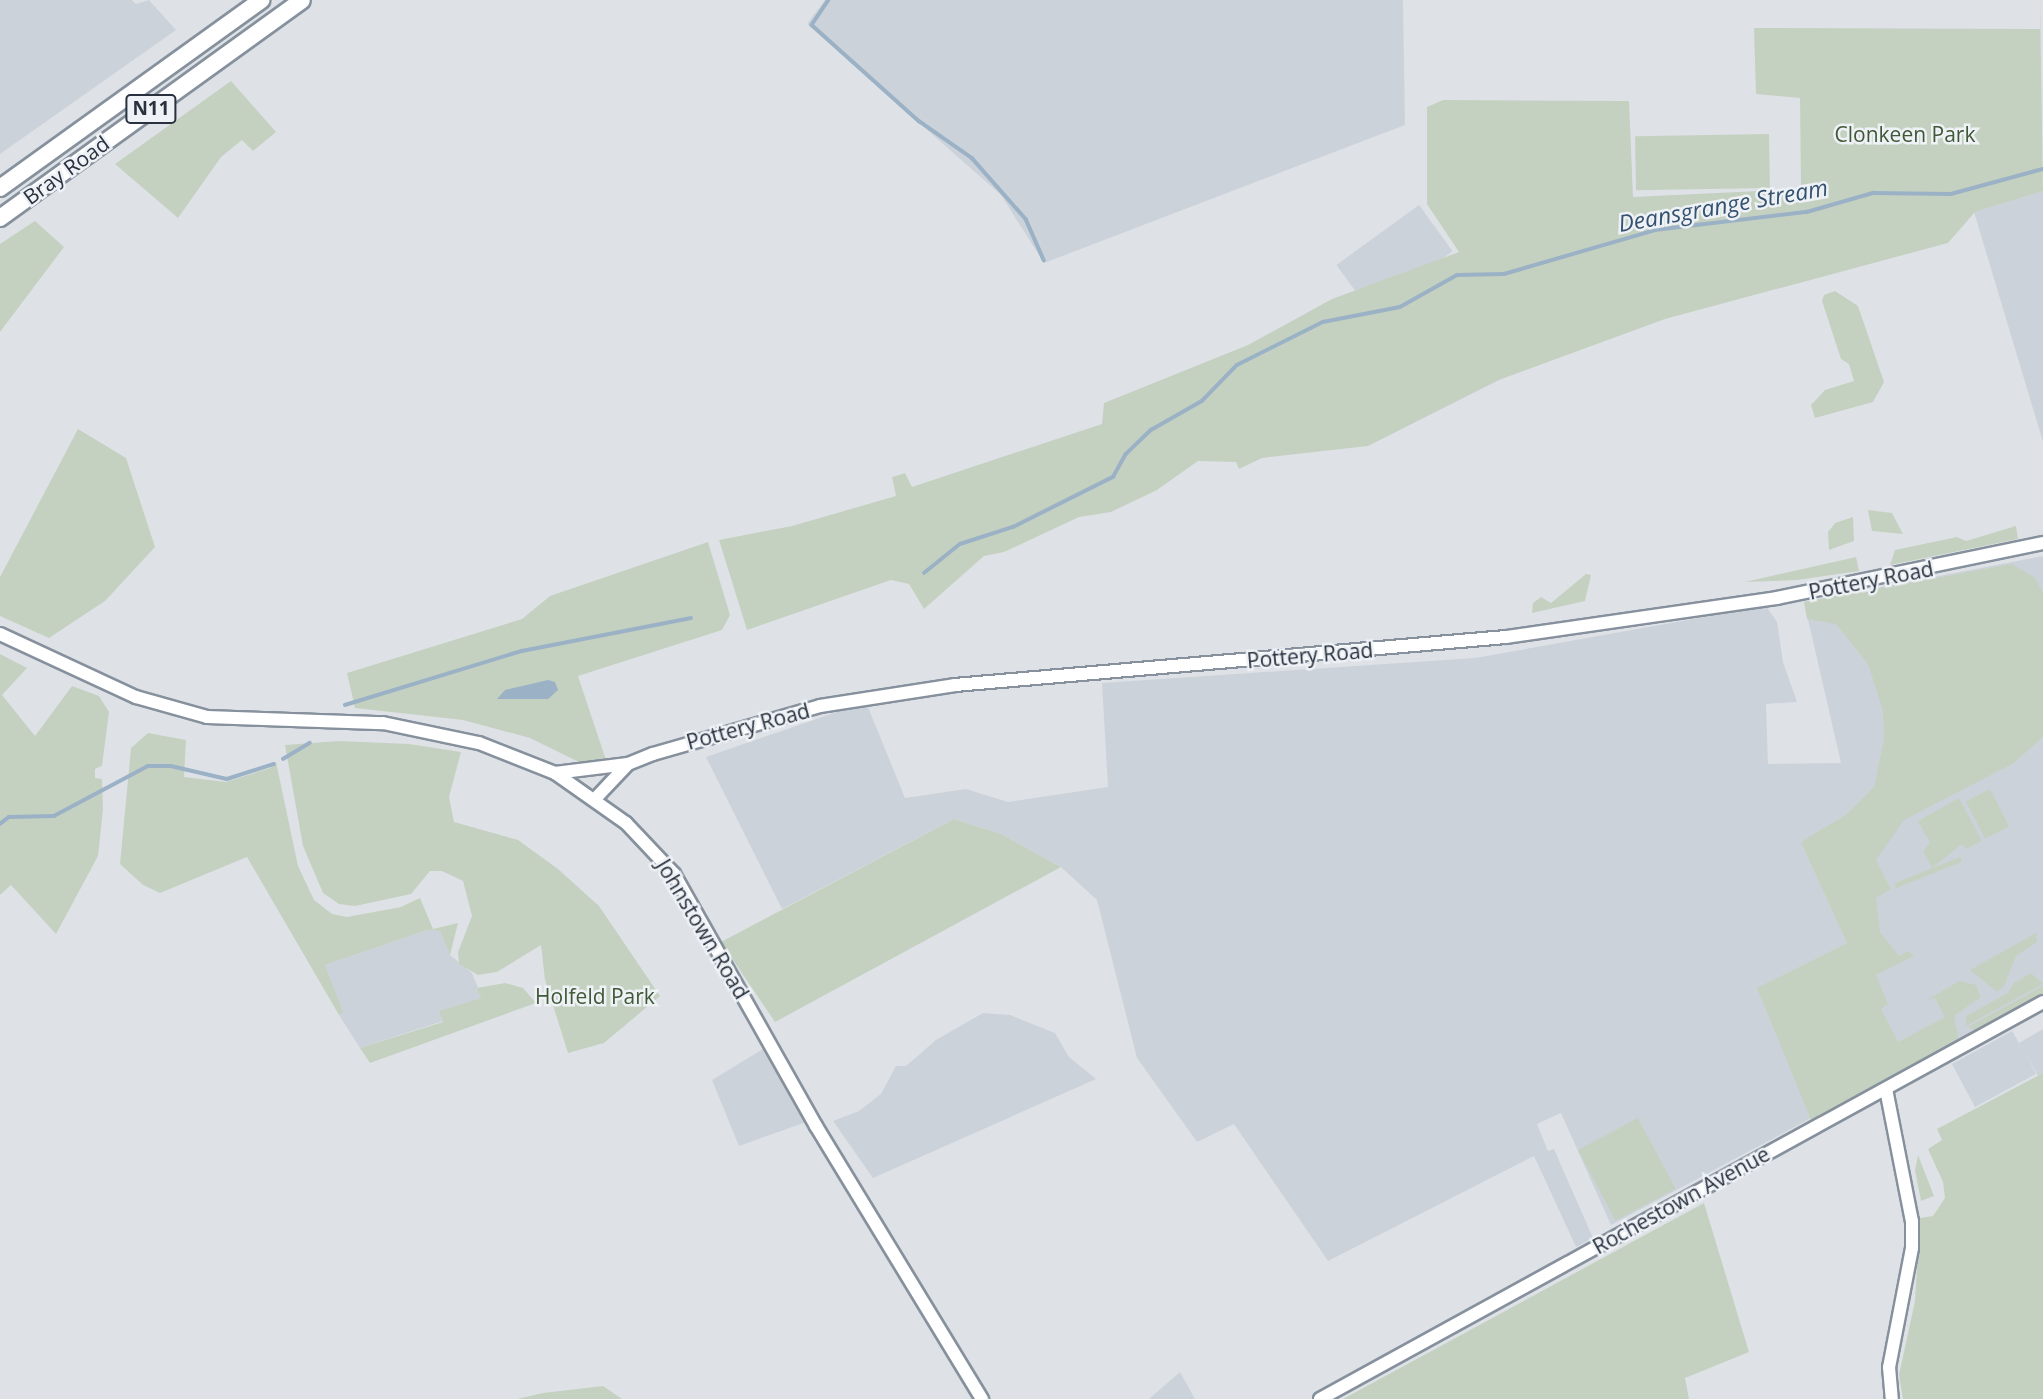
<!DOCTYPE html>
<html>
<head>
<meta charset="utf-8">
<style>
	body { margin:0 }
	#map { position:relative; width:2043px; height:1399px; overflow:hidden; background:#dee2e7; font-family:"Open Sans",sans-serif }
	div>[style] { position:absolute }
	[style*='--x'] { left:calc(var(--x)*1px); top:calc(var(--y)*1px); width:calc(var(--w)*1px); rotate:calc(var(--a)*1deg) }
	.built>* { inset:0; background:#ccd2d9; transform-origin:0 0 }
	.green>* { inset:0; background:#c5d1c0; transform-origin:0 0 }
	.water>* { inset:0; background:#9bb2c6 }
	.stream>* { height:3.5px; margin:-1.75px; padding:0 1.75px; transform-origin:1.75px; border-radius:1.75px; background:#9bb2c6 }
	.roads { filter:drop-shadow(2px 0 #86919d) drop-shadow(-2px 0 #86919d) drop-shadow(0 2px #86919d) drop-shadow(0 -2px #86919d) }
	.secondary>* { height:12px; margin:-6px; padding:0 6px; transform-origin:6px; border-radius:6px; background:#fff }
	.highway>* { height:16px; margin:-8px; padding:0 8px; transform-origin:8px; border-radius:8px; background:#fff }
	span { translate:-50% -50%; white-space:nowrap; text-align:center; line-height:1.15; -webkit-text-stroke:5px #eef1f5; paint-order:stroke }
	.shield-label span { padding:2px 5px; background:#eef1f5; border:2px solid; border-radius:5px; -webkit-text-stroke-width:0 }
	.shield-label { font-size:19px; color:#28313d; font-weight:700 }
	.park-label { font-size:21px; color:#3f5836 }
	.street-label { font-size:21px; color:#28313d }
	.water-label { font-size:23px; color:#34526f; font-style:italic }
</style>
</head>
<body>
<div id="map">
	<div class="built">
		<i style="clip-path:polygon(0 0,132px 0,136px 4px,149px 0,176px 30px,0 154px)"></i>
		<i style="clip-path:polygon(825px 0,1403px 0,1405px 125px,1044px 263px,1001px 195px,807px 24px)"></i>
		<i style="clip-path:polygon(2043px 191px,2043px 442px,1974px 212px)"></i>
		<i style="left:1419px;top:205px;width:57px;height:102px;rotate:54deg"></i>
		<i style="clip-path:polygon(2043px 556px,2043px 994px,1611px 1225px,1561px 1113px,1537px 1124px,1548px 1151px,1554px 1149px,1593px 1238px,1576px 1247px,1534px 1156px,1328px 1261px,1234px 1124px,1197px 1142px,1137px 1058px,1097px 900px,1061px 867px,1001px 834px,954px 819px,782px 909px,706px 757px,866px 702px,905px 798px,966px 789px,1008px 802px,1108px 787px,1102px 683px,1475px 658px,1766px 606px,1777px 622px,1783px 662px,1797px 702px,1766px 704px,1768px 764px,1841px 763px,1804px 602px)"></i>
		<i style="clip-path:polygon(427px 930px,440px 931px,450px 955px,472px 973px,482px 998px,440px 1011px,443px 1021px,360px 1048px,339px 1015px,342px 1012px,324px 965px)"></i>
		<i style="clip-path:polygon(983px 1013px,1010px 1015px,1055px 1033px,1069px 1057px,1096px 1079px,873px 1178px,833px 1121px,859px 1111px,881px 1094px,896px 1066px,906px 1066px,936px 1040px)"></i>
		<i style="clip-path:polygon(2043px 1029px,2043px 1073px,2038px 1076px,2025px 1052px,2036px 1074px,1975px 1107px,1952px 1064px,2012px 1031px,2019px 1043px)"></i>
		<i style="clip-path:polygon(763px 1049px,809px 1121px,739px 1146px,712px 1080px)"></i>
		<i style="clip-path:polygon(1180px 1372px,1195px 1399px,1149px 1399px)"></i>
	</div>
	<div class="green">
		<i style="clip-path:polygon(2040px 0,2043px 191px,1975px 212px,1948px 243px,1665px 319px,1499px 380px,1368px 446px,1262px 458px,1239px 469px,1236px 462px,1198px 461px,1157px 490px,1111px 512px,1079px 517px,1004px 552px,984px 556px,924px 609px,909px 584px,891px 580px,747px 630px,719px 540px,792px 526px,896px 496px,892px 477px,899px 475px,905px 473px,912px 487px,1102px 424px,1104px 403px,1248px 345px,1332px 299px,1459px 252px,1427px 204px,1427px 107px,1443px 100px,1629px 101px,1633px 197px,1801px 189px,1800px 98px,1756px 94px,1754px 28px,2040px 29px)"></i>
		<i style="clip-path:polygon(231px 81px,276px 132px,253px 151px,242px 140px,221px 157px,178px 218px,115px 164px)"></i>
		<i style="left:1769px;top:134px;width:54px;height:134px;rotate:89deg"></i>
		<i style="clip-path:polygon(35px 221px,64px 247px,0 332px,0 244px)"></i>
		<i style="clip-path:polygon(1835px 291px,1858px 306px,1884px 382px,1873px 402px,1815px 418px,1811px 405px,1825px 390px,1854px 381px,1849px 364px,1841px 359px,1822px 301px,1824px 295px)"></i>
		<i style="clip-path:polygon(78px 429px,126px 458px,155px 547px,105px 601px,49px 638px,0 616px,0 577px)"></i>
		<i style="clip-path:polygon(1868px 510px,1892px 513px,1903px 534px,1872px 531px)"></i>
		<i style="clip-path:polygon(1853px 517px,1854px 541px,1829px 550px,1828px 532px,1835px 523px)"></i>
		<i style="clip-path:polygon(2016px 526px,2018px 539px,1890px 565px,1895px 550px,1957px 537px,1966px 541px)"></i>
		<i style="clip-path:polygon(708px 542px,730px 615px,722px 630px,578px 676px,610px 772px,591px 768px,530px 738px,463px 720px,355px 708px,347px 673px,522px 619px,550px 596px)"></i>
		<i style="clip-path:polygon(1856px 557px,1859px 571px,1797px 580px,1745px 582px)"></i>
		<i style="clip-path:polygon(2012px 564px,2034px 577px,2043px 592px,2043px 737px,2014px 763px,1904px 820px,1876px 860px,1891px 889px,1876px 898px,1880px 932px,1899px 956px,1908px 951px,1914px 956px,1876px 975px,1888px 1004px,1881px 1009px,1898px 1042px,1945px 1017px,1935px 998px,1927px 1000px,1959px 981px,1976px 985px,1981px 997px,1954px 1016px,1959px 1042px,1811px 1120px,1757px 988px,1847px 943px,1801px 842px,1847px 814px,1874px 787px,1884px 739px,1883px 711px,1868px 664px,1836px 624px,1807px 619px,1804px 602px)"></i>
		<i style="clip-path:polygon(1586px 574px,1591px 575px,1585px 601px,1532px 613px,1533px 603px,1541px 597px,1551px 603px)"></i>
		<i style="clip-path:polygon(0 654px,27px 668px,2px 695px,35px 736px,72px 686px,99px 696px,109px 712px,102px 766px,95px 769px,95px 778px,102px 779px,103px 809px,98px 856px,56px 934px,11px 885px,0 895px)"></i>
		<i style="clip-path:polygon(148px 733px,186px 740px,184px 777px,226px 782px,270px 768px,276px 762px,298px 866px,314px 900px,332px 914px,347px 917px,401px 907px,420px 898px,433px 929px,458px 923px,450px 955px,440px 931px,427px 930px,325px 965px,343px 1012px,339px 1015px,247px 857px,160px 893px,143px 885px,120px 864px,131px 748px)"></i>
		<i style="clip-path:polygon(339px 741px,409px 744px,461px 752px,449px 797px,454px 822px,518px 840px,558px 869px,599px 906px,660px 996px,604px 1043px,568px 1053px,545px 980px,541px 945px,497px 972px,478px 975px,459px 964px,458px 952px,472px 916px,463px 881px,442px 871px,430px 871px,411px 894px,355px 906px,339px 904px,323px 893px,303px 846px,285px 745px)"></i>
		<i style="left:1990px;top:789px;width:42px;height:27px;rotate:63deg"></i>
		<i style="clip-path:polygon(1959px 798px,1982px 841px,1966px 849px,1962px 844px,1932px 868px,1923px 851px,1930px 843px,1918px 821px)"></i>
		<i style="clip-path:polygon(954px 819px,1001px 834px,1061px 867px,775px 1022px,721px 942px)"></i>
		<i style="left:1960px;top:857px;width:5px;height:71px;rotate:68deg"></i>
		<i style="clip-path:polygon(2036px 933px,2037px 942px,2016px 956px,2004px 986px,1997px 992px,1970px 970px)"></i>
		<i style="clip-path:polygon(2031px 973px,2043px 984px,1966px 1026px,1966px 1016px,2008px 993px,2014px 983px)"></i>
		<i style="clip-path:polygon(505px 983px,523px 988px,536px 1003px,370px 1063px,360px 1048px,443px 1022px,439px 1011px,481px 998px,477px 988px)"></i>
		<i style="clip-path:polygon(2043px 986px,2043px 997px,1978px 1032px,1968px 1027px)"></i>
		<i style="clip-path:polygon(2043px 1073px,2043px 1399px,1903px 1399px,1899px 1375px,1915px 1301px,1920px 1218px,1933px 1216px,1945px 1198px,1943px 1182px,1928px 1149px,1942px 1140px,1937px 1129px)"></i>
		<i style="left:1638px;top:1118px;width:80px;height:68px;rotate:62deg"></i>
		<i style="clip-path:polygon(1918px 1155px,1934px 1196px,1921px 1201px,1915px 1170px)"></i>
		<i style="clip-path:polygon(1704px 1203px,1749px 1352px,1685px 1378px,1689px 1399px,1343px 1399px)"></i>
		<i style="clip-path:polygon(603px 1386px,622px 1399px,517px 1399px,543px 1393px)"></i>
	</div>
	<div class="water">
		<i style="clip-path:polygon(548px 680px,555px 682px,558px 690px,548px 699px,497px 699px,505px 690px)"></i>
	</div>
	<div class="stream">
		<i style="--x:829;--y:0;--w:30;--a:124"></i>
		<i style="--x:812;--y:25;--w:144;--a:41.9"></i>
		<i style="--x:919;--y:121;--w:65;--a:34.9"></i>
		<i style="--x:972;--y:158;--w:81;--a:48.5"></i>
		<i style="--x:1026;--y:219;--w:45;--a:66.3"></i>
		<i style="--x:924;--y:573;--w:46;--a:-38.9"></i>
		<i style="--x:960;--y:544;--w:56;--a:-17.8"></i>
		<i style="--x:1013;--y:527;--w:112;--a:-26.6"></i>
		<i style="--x:1113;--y:477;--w:26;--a:-61"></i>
		<i style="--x:1126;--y:454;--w:35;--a:-44"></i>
		<i style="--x:1151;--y:430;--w:59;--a:-29.6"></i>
		<i style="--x:1202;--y:401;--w:50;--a:-45.8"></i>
		<i style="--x:1237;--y:365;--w:96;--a:-26.6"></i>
		<i style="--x:1323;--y:322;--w:78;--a:-11"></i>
		<i style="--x:1400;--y:307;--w:65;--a:-29.3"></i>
		<i style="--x:1457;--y:275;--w:47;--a:-1.2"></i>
		<i style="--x:1504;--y:274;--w:157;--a:-16.2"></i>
		<i style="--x:1655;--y:230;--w:153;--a:-6.8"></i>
		<i style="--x:1807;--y:212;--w:69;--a:-16.1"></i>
		<i style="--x:1873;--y:193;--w:78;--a:0.7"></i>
		<i style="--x:1951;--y:194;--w:95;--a:-15.2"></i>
		<i style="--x:345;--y:705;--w:185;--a:-17"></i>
		<i style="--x:522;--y:651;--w:172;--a:-11"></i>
		<i style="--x:283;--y:759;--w:31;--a:-31"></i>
		<i style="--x:0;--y:824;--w:11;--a:-38"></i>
		<i style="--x:9;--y:817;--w:45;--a:-1.3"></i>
		<i style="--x:54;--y:816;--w:106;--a:-28"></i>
		<i style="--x:148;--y:766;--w:23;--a:0"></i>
		<i style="--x:171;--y:766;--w:57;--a:13.1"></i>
		<i style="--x:227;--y:779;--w:49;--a:-17.7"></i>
	</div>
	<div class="roads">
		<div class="secondary">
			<i style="--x:0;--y:634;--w:150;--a:24.9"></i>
			<i style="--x:136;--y:697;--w:74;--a:15.7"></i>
			<i style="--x:207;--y:717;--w:176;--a:2"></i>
			<i style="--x:383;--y:723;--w:98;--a:11.8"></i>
			<i style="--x:479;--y:743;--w:82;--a:21.5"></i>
			<i style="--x:555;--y:773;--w:87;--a:35.2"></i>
			<i style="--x:626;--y:823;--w:70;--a:46.7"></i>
			<i style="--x:674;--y:874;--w:289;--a:60.6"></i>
			<i style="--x:816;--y:1126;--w:320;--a:58.7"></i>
			<i style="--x:555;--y:773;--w:73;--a:-7.1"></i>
			<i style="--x:594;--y:800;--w:50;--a:-46.6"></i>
			<i style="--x:628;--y:764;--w:27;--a:-22"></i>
			<i style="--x:653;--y:754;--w:174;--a:-16"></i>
			<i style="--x:820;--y:706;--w:137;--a:-8.8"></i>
			<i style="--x:955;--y:685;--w:553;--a:-4.98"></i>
			<i style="--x:1506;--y:637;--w:274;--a:-8.2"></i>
			<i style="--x:1777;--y:598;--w:272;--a:-11.7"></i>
			<i style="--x:1886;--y:1089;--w:135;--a:78.9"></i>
			<i style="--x:1912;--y:1221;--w:27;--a:90"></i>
			<i style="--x:1912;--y:1248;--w:121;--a:100.9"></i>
			<i style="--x:1889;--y:1367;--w:32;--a:85"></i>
			<i style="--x:1320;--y:1399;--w:825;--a:-28.77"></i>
		</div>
		<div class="highway">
			<i style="--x:0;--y:188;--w:322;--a:-35.7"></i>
			<i style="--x:0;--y:218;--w:372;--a:-35.8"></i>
		</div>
	</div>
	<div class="shield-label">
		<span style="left:151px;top:109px">N11</span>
	</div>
	<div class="park-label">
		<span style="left:1905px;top:134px">Clonkeen Park</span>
		<span style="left:595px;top:996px">Holfeld Park</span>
	</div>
	<div class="street-label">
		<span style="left:66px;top:170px;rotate:-36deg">Bray Road</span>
		<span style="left:1871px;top:580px;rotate:-11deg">Pottery Road</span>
		<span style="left:1310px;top:655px;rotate:-5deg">Pottery Road</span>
		<span style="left:748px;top:726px;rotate:-15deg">Pottery Road</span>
		<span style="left:703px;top:929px;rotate:59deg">Johnstown Road</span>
		<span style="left:1681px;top:1200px;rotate:-29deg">Rochestown Avenue</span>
	</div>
	<div class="water-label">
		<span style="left:1723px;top:205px;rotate:-10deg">Deansgrange Stream</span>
	</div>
</div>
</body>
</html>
